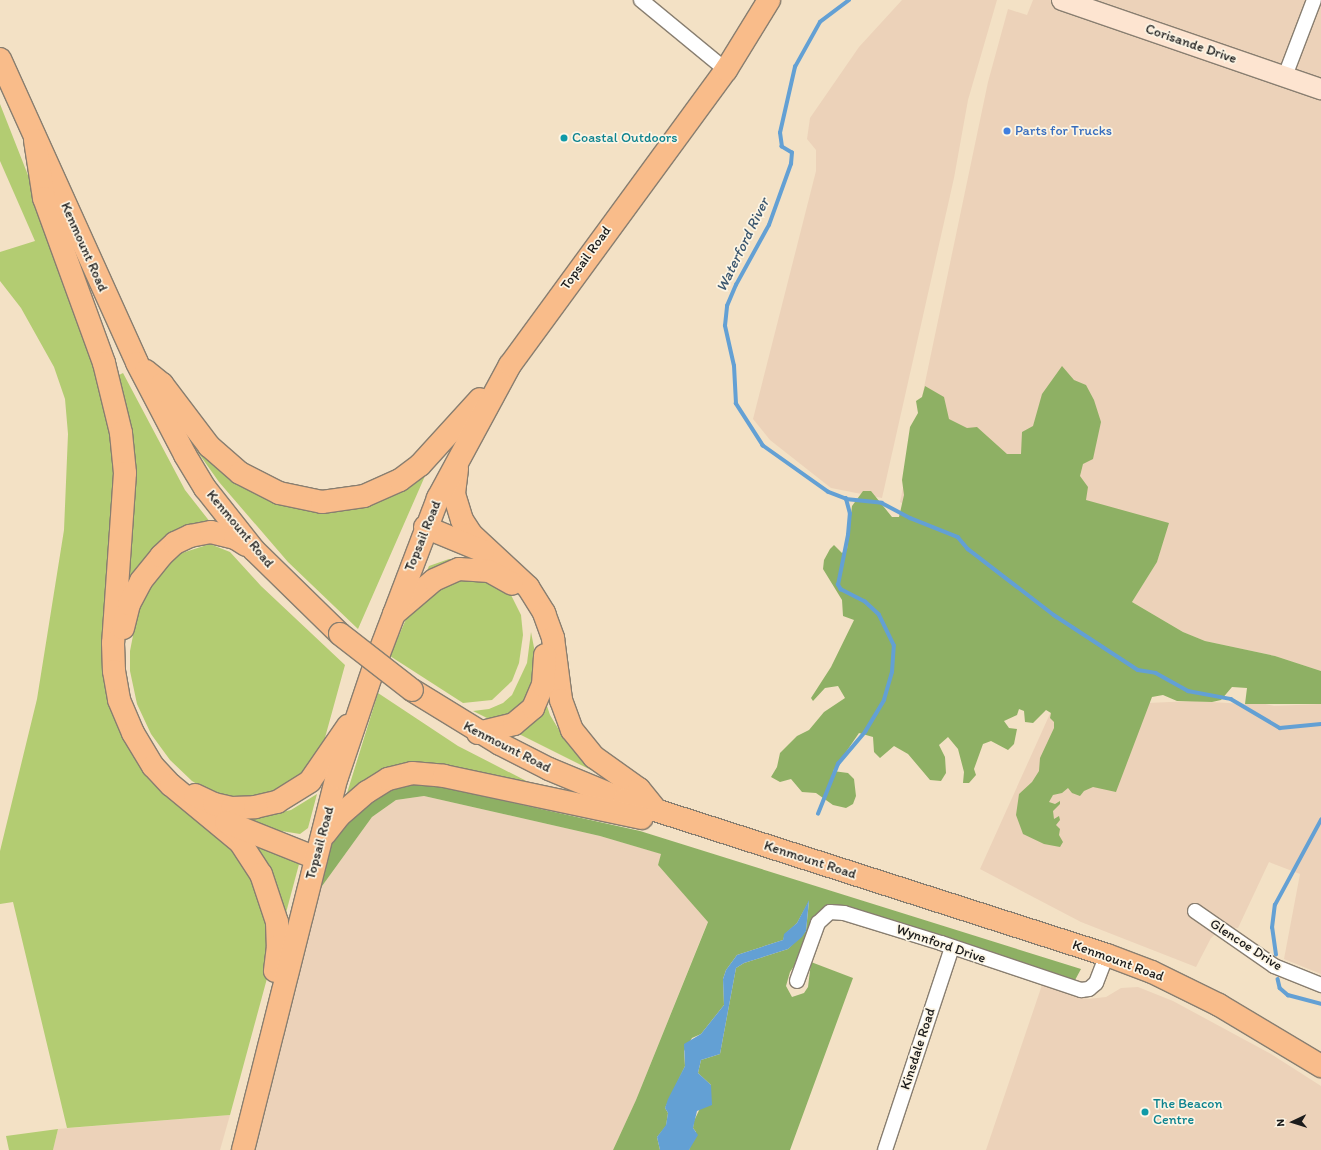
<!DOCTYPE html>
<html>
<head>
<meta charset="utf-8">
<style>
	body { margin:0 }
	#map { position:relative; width:1321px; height:1150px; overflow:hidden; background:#f3e1c5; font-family:Itim,sans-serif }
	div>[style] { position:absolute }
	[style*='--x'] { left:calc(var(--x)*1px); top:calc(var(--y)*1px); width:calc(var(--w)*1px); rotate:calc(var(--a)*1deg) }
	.built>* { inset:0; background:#ecd2b9 }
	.green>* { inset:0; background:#b3cc72 }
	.forest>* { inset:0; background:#8eb064 }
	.water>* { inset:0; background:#63a0d4 }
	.stream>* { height:3.5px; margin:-1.75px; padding:0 1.75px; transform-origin:1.75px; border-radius:1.75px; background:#63a0d4 }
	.roads { filter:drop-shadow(1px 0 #887e70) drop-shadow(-1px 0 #887e70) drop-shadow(0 1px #887e70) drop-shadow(0 -1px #887e70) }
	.street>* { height:14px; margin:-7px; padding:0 7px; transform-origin:7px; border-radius:7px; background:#fff }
	.secondary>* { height:20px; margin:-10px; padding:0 10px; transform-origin:10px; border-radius:10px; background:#fde4d0 }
	.primary>* { height:22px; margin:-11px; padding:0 11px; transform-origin:11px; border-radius:11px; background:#f9bc8a }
	.bridges { filter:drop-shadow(1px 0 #887e70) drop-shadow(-1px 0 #887e70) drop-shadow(0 1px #887e70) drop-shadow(0 -1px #887e70) }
	.primary-bridge>* { height:22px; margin:-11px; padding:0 11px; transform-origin:11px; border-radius:11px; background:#f9bc8a }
	.dots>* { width:11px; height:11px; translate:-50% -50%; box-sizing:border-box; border:2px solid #fcf5e5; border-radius:50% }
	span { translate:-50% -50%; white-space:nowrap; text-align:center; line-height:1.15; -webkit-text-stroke:3.5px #fcf5e5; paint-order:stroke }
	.street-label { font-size:14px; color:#1c1c1c }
	.shop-label { font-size:14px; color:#366cbe }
	.left { translate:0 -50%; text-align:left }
	.culture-label { font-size:14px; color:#0d838f }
	.water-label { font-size:15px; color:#3c576f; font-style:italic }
	.north { position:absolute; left:1273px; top:1102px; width:40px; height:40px; -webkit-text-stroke:3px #fcf5e5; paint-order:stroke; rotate:266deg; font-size:11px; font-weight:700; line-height:16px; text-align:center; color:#1c1c1c }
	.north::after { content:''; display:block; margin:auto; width:14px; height:18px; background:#1c1c1c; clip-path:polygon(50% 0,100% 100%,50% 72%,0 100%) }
</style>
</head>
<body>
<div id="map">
	<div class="built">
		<i style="clip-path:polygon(902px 0,997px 0,968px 100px,954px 178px,882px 498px,831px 488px,770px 440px,753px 419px,816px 171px,816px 150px,807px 139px,810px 118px,859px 47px)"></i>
		<i style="clip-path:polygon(1033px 0,1321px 0,1321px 671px,1275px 656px,1205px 641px,1183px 632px,1132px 602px,1157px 562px,1168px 523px,1062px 602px,900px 502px,988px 82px,1008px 9px,1027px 15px)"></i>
		<i style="clip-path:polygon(1194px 701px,1245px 704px,1261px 703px,1274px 706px,1321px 704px,1321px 974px,1284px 959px,1300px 874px,1269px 862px,1238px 928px,1223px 927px,1211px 938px,1196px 967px,1081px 922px,980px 869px,1053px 707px)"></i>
		<i style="clip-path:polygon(424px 796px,600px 836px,662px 854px,658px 865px,708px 921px,636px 1100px,613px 1150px,250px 1150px,317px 893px,372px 817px,396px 800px)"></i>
		<i style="clip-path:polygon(1042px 985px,1088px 999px,1106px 997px,1121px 988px,1138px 987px,1173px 1001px,1271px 1054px,1321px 1086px,1321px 1150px,986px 1150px)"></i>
		<i style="clip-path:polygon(230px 1115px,220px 1150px,53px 1150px,58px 1129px)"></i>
	</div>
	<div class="green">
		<i style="clip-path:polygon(0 104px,81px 310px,117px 436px,117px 715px,229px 839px,260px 882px,272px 960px,230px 1115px,67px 1128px,13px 902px,0 904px,0 851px,37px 699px,64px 530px,68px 434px,65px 399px,54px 367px,21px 308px,0 281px,0 252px,35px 241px,0 161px)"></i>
		<i style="clip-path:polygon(123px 373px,185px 490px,214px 527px,198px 529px,123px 603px,115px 377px)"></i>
		<i style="clip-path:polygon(446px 428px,358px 629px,288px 562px,219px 482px,197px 451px,207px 445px,299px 499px,390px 479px)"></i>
		<i style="clip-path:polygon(210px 544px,230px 552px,261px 586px,345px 665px,312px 785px,297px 795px,232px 800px,205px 789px,192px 781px,170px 760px,151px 734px,137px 704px,130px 671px,130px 651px,137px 615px,145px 596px,167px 564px,182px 553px)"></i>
		<i style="clip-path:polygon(449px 559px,460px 559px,507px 587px,521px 615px,523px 635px,519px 663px,512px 681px,492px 700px,463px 703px,390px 656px,429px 566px)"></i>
		<i style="clip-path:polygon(531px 632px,543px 694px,550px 715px,562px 735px,579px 755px,609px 779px,473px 711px,489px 709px,503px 703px,512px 695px,527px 663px)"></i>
		<i style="clip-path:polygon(378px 693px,458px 746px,540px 788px,447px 771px,343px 806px)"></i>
		<i style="clip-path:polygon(317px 794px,308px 828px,300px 834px,244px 825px,198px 796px,270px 815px,291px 810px)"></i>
		<i style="clip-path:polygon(245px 833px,302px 853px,283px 924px)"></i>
		<i style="clip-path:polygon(58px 1129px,53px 1150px,9px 1150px,6px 1136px)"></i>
	</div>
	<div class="forest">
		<i style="clip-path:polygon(1062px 366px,1074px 380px,1086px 385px,1094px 400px,1101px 422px,1093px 459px,1083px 464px,1080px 476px,1088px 487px,1086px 500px,1169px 523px,1157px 562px,1132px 602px,1183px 632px,1205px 641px,1275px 656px,1321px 671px,1321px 704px,1245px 704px,1247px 688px,1232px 687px,1221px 700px,1212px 702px,1177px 701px,1163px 695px,1152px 697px,1116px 792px,1093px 787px,1084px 791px,1080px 796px,1072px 793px,1068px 788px,1062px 793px,1053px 795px,1049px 802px,1055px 804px,1060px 801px,1060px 804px,1053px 811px,1054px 819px,1059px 816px,1060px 820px,1056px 825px,1060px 829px,1059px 835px,1063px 842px,1060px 847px,1044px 844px,1023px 834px,1016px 815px,1019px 794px,1032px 782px,1039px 771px,1040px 758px,1054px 728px,1054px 722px,1050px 718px,1051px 713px,1046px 710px,1033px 723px,1025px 722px,1024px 711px,1019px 709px,1017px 715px,1004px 721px,1009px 728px,1017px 729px,1014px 744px,1008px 750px,991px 741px,983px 744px,974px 769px,976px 775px,969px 783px,963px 783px,964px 772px,958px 749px,948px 737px,939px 745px,945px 757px,946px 773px,941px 781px,930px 780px,908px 754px,894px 746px,880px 758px,874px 752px,873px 737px,859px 733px,833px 771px,848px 773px,854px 779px,856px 796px,853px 804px,846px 808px,833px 805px,816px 793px,802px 792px,791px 779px,780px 782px,771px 777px,777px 767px,780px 753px,797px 736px,809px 730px,824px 712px,845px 698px,838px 686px,825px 688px,813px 701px,811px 698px,831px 667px,854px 620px,843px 616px,842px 600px,823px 569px,824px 560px,830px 549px,834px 545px,842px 553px,847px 549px,852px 506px,863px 491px,871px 491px,892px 517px,899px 517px,904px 495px,902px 480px,910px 427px,918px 413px,916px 401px,922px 397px,925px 386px,944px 397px,949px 419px,967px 428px,977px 427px,1007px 454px,1021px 454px,1022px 432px,1033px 426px,1042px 394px)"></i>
		<i style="clip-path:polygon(409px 780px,640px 831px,1081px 969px,1074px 982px,834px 907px,790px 972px,786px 986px,792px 997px,804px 993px,808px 987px,811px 962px,853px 978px,790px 1150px,689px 1150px,696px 1132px,693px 1128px,694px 1121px,711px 1085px,698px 1073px,701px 1060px,720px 1054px,736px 968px,744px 963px,788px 949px,806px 931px,809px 901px,797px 923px,785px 934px,783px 940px,737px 955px,726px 970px,723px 979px,724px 1005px,701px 1034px,692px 1038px,684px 1051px,685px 1066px,665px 1108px,668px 1113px,666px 1126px,657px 1137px,660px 1150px,613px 1150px,636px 1100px,708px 922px,658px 865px,661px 854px,600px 836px,424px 796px,396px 800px,372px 817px,317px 893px,333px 836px,359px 806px)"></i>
	</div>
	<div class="water">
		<i style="clip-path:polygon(809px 900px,806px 931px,802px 937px,788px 949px,744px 963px,736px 968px,720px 1054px,701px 1060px,698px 1073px,711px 1085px,712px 1105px,697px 1111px,693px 1128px,698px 1135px,689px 1150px,660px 1150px,657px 1137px,666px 1125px,668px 1113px,665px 1108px,668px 1099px,685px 1066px,684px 1044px,701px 1034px,724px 1005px,723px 979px,726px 970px,737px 955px,783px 940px,784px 934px,797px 923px)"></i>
	</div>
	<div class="stream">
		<i style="--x:846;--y:499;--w:36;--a:6"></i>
		<i style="--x:882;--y:503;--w:32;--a:28"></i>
		<i style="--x:910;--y:518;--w:52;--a:21.6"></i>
		<i style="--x:958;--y:537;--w:16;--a:50"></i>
		<i style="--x:968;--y:549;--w:108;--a:37.5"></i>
		<i style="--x:1054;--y:615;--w:100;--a:33.2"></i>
		<i style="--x:1138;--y:670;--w:18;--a:9"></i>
		<i style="--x:1156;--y:673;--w:37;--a:29"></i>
		<i style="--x:1188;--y:691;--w:44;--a:10.5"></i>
		<i style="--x:1231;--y:699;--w:57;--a:30.6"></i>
		<i style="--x:1280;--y:728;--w:41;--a:-5.6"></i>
		<i style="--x:818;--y:814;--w:54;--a:-68.2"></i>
		<i style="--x:838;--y:764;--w:42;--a:-49.8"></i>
		<i style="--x:865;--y:732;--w:37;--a:-59"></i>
		<i style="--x:884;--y:700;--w:29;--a:-74"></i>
		<i style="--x:892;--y:672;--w:26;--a:-86"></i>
		<i style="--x:894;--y:646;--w:34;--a:-116"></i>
		<i style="--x:879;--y:615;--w:19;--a:-137"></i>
		<i style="--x:865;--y:602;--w:27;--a:-153"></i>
		<i style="--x:841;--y:590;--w:6;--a:-121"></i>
		<i style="--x:838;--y:585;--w:51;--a:-78.7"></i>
		<i style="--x:848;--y:535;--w:21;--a:-85"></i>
		<i style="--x:850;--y:514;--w:16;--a:-105"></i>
		<i style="--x:846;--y:499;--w:19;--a:-159"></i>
		<i style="--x:828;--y:492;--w:80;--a:-144.7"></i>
		<i style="--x:763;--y:446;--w:50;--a:-122.7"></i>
		<i style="--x:736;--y:404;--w:38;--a:-93"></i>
		<i style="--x:734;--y:366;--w:41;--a:-102.7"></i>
		<i style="--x:725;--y:326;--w:20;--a:-84"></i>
		<i style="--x:727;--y:306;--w:23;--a:-67"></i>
		<i style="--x:736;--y:285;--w:68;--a:-61.2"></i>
		<i style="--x:769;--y:225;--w:65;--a:-70.2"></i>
		<i style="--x:791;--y:164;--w:11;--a:-85"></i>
		<i style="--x:792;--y:153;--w:12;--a:-149"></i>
		<i style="--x:782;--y:147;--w:14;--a:-98"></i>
		<i style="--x:780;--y:133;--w:68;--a:-77.2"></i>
		<i style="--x:795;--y:67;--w:51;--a:-60.9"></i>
		<i style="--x:820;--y:22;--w:36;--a:-37"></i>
		<i style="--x:1276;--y:955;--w:27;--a:-98"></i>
		<i style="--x:1272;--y:928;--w:23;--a:-83"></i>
		<i style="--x:1275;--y:905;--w:97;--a:-61.6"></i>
		<i style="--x:1278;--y:979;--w:9;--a:77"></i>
		<i style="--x:1280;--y:988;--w:11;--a:41"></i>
		<i style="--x:1288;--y:995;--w:34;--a:15"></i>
	</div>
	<div class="roads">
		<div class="street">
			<i style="--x:641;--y:0;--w:110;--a:39.5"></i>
			<i style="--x:1285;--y:76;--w:81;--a:-69.1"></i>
			<i style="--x:1195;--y:911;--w:96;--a:34.8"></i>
			<i style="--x:1274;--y:966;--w:51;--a:22"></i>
			<i style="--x:797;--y:981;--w:62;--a:-70.1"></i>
			<i style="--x:818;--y:923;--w:16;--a:-43"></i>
			<i style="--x:830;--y:912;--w:14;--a:4"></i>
			<i style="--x:844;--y:913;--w:102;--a:17.2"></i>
			<i style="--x:941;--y:943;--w:148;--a:18.6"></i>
			<i style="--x:1081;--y:990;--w:8;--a:-7"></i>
			<i style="--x:1089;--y:989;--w:9;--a:-41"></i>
			<i style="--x:1096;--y:983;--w:30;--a:-69"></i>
			<i style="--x:885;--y:1150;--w:213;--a:-71.7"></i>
		</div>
		<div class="secondary">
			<i style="--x:1062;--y:0;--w:274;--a:19"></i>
		</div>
		<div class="primary">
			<i style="--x:0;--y:59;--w:333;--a:65.7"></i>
			<i style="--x:137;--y:363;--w:104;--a:62.4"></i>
			<i style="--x:185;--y:455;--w:39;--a:59"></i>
			<i style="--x:205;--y:488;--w:79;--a:51.7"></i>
			<i style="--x:254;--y:550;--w:120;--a:44.3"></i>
			<i style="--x:35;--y:140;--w:59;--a:81.2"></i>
			<i style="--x:44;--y:198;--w:176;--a:70"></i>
			<i style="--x:104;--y:363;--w:72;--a:76.3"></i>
			<i style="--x:121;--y:433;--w:40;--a:84.3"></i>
			<i style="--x:125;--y:473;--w:170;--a:94"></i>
			<i style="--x:113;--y:643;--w:28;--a:88"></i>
			<i style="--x:114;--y:671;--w:29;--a:80"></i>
			<i style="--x:119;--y:700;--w:36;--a:67"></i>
			<i style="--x:133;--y:733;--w:39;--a:59"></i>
			<i style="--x:153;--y:766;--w:26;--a:47"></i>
			<i style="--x:171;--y:785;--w:89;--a:39.6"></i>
			<i style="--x:240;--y:842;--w:38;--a:57"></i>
			<i style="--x:261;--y:874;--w:51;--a:71.6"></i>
			<i style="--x:277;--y:922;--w:24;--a:88"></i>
			<i style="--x:278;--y:946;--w:25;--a:97"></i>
			<i style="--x:146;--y:371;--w:21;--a:39"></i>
			<i style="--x:162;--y:384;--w:78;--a:52.8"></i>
			<i style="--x:209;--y:446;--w:41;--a:41.1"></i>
			<i style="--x:240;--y:473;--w:44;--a:27.1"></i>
			<i style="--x:279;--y:493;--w:44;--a:11.8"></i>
			<i style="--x:322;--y:502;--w:42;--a:-8.1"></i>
			<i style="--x:364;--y:496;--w:39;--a:-24"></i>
			<i style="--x:400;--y:480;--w:25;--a:-37"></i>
			<i style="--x:420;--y:465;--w:89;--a:-47.7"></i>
			<i style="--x:457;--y:469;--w:25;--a:97"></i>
			<i style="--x:454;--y:494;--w:27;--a:73"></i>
			<i style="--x:462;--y:520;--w:17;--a:57"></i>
			<i style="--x:471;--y:534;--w:78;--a:42.9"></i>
			<i style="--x:528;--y:587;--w:31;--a:58"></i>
			<i style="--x:544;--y:613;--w:27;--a:70"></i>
			<i style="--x:553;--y:638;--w:63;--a:82.6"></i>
			<i style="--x:561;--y:700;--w:32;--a:70"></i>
			<i style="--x:572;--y:730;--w:35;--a:51"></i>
			<i style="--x:594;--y:757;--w:55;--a:35.4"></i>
			<i style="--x:639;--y:789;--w:27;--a:51"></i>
			<i style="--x:425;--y:527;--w:63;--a:22.5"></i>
			<i style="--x:394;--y:614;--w:52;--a:-40.4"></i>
			<i style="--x:434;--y:580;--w:27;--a:-24"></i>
			<i style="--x:459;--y:569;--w:30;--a:4"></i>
			<i style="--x:489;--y:571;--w:26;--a:29"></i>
			<i style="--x:123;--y:628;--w:25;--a:-76"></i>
			<i style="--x:129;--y:604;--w:26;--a:-62"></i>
			<i style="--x:141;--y:581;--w:32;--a:-51"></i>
			<i style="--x:161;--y:556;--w:19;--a:-43"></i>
			<i style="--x:175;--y:543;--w:17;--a:-25"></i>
			<i style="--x:190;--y:536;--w:21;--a:-11"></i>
			<i style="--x:211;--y:532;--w:25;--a:14"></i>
			<i style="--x:235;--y:538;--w:13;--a:32"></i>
			<i style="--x:412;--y:690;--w:103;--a:31.5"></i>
			<i style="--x:500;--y:744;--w:55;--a:27"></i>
			<i style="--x:549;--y:769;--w:81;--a:22.5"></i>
			<i style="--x:624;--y:800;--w:507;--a:17.79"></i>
			<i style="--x:1107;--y:955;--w:48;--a:20.7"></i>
			<i style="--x:1152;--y:972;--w:75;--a:26.2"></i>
			<i style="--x:1219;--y:1005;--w:119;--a:30.9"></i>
			<i style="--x:478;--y:733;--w:37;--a:-14"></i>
			<i style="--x:514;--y:724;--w:25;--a:-40"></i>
			<i style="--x:533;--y:708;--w:25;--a:-67"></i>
			<i style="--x:543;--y:685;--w:30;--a:-86"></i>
			<i style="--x:195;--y:795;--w:21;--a:25"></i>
			<i style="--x:214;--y:804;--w:18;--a:13"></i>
			<i style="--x:232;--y:808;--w:23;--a:-2"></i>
			<i style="--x:255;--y:807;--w:23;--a:-13"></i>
			<i style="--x:277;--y:802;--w:39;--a:-32"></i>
			<i style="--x:310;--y:781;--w:67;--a:-55.4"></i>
			<i style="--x:226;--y:822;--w:97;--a:21.8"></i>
			<i style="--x:325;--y:834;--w:23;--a:-52"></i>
			<i style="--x:339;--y:816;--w:37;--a:-41"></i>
			<i style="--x:367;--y:792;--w:25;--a:-32"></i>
			<i style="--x:388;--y:779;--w:25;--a:-14"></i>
			<i style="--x:412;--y:773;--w:32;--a:5"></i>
			<i style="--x:444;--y:776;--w:202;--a:12"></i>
			<i style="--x:243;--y:1150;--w:385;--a:-75.9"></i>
			<i style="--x:337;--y:777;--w:119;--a:-71.4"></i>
			<i style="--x:375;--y:664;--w:178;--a:-69.2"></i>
			<i style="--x:438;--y:498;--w:151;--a:-61.6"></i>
			<i style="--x:510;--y:365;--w:366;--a:-53.8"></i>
			<i style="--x:726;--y:70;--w:82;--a:-58.4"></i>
		</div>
	</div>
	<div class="bridges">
		<div class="primary-bridge">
			<i style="--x:340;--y:634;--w:91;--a:37.9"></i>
		</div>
	</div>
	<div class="dots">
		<i style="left:1007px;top:131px;background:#3f7fe0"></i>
		<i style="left:564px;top:138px;background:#0f9aa8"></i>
		<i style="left:1145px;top:1112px;background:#0f9aa8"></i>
	</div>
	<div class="street-label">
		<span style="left:1191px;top:44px;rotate:19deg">Corisande Drive</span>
		<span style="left:84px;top:247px;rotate:66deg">Kenmount Road</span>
		<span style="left:586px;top:258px;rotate:-54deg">Topsail Road</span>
		<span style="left:240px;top:529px;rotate:50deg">Kenmount Road</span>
		<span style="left:423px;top:536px;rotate:-68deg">Topsail Road</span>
		<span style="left:507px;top:747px;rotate:27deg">Kenmount Road</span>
		<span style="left:320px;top:843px;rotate:-75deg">Topsail Road</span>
		<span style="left:810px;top:860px;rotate:18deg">Kenmount Road</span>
		<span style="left:941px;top:944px;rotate:19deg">Wynnford Drive</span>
		<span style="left:1246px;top:945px;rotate:33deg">Glencoe Drive</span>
		<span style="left:1118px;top:961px;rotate:20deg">Kenmount Road</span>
		<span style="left:918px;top:1049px;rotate:-72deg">Kinsdale Road</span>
	</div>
	<div class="shop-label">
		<span class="left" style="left:1015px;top:131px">Parts for Trucks</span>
	</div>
	<div class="culture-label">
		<span class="left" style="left:572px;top:138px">Coastal Outdoors</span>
		<span class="left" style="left:1153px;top:1112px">The Beacon<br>Centre</span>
	</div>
	<div class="water-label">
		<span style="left:743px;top:245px;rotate:-64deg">Waterford River</span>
	</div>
	<div class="north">N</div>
</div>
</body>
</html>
